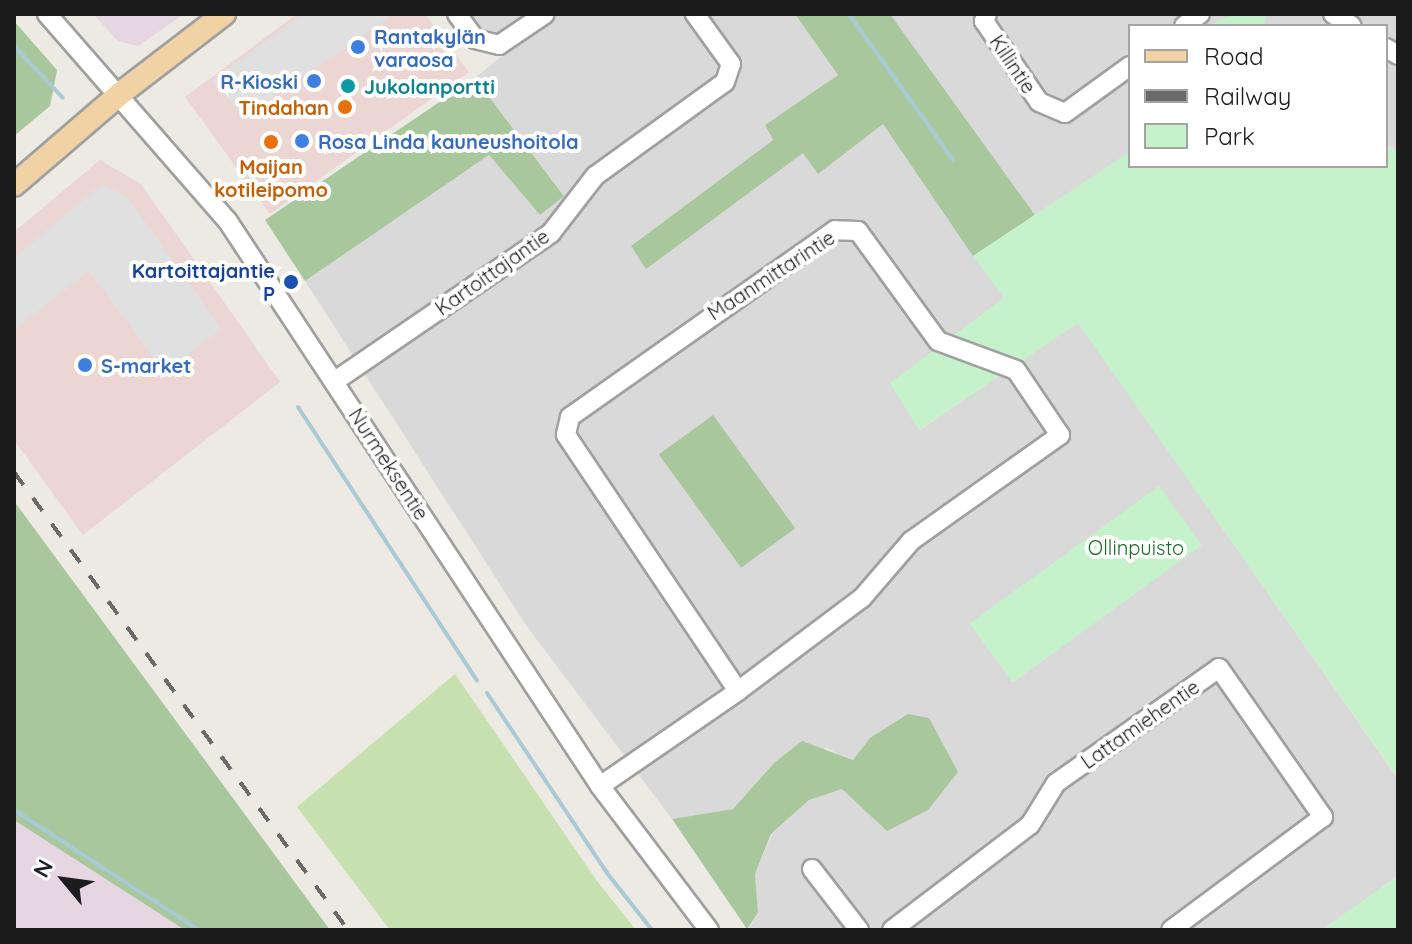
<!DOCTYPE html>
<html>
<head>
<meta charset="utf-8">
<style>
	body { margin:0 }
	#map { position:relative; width:1412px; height:944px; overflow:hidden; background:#eceae3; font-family:Quicksand,sans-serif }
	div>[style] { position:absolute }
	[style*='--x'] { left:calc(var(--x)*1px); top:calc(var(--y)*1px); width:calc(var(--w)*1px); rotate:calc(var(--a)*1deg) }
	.residential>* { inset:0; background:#dad9d9 }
	.commercial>* { inset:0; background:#ebd6d4 }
	.industrial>* { inset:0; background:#e5d6e1 }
	.grass>* { inset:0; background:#c6e1af }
	.forest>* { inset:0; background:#a8c79d; transform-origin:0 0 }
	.park>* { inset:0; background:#c5f2ca; transform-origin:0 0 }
	.parking>* { inset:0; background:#e0e0e0 }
	.stream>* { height:4px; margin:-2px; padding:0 2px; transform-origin:2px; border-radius:2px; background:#a9c9d5 }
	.roads { filter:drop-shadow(2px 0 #a0a0a0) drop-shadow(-2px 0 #a0a0a0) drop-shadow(0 2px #a0a0a0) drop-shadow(0 -2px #a0a0a0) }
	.minor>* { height:18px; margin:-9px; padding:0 9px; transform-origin:9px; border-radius:9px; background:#fff }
	.major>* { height:22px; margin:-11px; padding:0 11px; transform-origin:11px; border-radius:11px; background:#f0d2a5 }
	.rail>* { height:4px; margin-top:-2px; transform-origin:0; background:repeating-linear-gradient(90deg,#6a6a6a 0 16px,transparent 0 32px) }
	.dots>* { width:22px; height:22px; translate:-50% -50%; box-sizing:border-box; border:4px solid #fff; border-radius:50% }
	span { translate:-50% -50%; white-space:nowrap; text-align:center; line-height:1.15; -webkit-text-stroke:8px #fff; paint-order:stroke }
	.shop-label { font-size:20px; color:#366cbe; font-weight:700 }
	.left { translate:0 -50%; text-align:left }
	.right { translate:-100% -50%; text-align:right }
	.street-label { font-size:20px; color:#1c1c1c }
	.culture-label { font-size:20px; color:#0d838f; font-weight:700 }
	.food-label { font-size:20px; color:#c56008; font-weight:700 }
	.transit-label { font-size:20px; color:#164399; font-weight:700 }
	.park-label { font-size:20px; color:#186c22 }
	.frame { position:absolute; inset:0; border:16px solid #1c1c1c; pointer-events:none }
	.legend { position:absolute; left:1128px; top:24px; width:260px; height:144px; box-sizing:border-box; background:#fff; border:2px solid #a4a4a4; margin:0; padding:10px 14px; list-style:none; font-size:24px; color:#1c1c1c }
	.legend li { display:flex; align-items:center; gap:16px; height:40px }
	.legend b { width:40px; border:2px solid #a4a4a4 }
	.north { position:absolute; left:24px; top:840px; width:80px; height:80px; -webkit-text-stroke:6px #fff; paint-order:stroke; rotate:299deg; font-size:22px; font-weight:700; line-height:32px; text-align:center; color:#1c1c1c }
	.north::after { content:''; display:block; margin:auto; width:28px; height:36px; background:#1c1c1c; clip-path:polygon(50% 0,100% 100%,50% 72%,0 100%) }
</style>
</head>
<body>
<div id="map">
	<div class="residential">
		<i style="clip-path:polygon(472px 14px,795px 14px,838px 75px,765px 125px,773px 140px,631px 246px,646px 268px,803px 152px,819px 173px,883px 123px,1004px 298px,891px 383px,920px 430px,1078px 322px,1398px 779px,1398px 876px,1322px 930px,748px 930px,758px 913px,755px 874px,772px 834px,809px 800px,842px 789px,870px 738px,853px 761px,826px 748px,774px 763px,733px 809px,672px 819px,528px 628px,305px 281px,489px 155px,540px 215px,564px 195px,475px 78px,502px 56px)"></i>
		<i style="clip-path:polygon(890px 14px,1234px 14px,1214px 26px,1130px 26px,1130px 153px,1035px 215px)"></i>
		<i style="clip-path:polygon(1266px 14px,1398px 14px,1398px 152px,1386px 144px,1386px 26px,1264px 26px)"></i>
	</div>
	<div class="commercial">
		<i style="clip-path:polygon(297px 14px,425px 14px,469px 72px,270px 214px,185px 97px)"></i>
		<i style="clip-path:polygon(100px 160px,141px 184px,280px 382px,83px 535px,14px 440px,14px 232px)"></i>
	</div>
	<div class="industrial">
		<i style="clip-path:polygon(93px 14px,184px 14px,138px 46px,118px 41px)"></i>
		<i style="clip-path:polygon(14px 820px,185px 930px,14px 930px)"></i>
	</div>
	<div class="grass">
		<i style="clip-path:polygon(455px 674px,597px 881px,636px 930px,390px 930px,297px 807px)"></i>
	</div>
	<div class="forest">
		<i style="clip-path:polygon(795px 14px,890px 14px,1035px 215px,973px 256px,883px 124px,818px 174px,803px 153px,646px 269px,631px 246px,773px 140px,765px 125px,838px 75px)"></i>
		<i style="clip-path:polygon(14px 21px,57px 70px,50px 106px,14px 136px)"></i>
		<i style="clip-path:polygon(475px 78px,564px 196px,540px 215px,489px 155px,305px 281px,265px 220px)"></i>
		<i style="left:713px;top:415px;width:140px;height:67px;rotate:54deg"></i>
		<i style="clip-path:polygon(14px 501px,330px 930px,185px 930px,14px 820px)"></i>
		<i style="clip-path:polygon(908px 714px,929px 718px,958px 772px,928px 810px,887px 831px,842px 789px,809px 800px,771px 834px,755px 874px,758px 913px,747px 929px,672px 819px,733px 809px,774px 763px,802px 741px,853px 760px,870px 738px)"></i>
	</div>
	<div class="park">
		<i style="clip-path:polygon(1234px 14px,1266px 14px,1264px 26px,1212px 24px)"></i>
		<i style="clip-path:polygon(1386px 145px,1398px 152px,1398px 778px,1078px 323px,919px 430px,890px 383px,1004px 298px,973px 256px,1128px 153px,1130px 166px,1386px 166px)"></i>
		<i style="left:1159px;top:486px;width:73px;height:234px;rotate:54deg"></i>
		<i style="clip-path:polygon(1398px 876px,1398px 930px,1322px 930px)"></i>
	</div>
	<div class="parking">
		<i style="clip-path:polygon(303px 14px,395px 14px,243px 117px,212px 80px)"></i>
		<i style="clip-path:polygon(102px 184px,127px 197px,222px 329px,165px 372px,89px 271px,14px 330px,14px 258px)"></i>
	</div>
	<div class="stream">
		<i style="--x:849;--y:14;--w:179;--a:54.5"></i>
		<i style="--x:14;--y:46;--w:71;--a:46.7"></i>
		<i style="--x:298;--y:407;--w:327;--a:56.8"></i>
		<i style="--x:487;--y:693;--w:216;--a:56.3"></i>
		<i style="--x:607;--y:873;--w:73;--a:51.7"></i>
		<i style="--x:14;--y:810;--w:221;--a:33"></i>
	</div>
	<div class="roads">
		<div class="minor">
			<i style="--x:47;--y:14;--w:274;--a:48.9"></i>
			<i style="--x:227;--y:220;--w:678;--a:56.61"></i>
			<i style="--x:600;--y:786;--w:181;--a:52.9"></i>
			<i style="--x:457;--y:14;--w:31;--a:54"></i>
			<i style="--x:475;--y:39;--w:25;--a:14"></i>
			<i style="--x:499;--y:45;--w:55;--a:-34"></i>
			<i style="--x:987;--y:14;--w:8;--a:113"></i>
			<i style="--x:984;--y:21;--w:98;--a:55.8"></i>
			<i style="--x:1039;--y:102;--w:28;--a:23"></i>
			<i style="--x:1065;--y:113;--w:80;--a:-35.9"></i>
			<i style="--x:1333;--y:14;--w:22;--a:32"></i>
			<i style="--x:1184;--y:26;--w:20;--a:-37"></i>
			<i style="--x:1386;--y:48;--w:14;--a:30"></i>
			<i style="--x:335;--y:381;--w:262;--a:-34.4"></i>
			<i style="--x:551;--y:233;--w:72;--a:-52.3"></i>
			<i style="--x:595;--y:176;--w:160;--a:-35.9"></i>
			<i style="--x:725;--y:82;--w:19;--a:-72"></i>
			<i style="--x:731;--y:64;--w:62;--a:-125.8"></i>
			<i style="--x:600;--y:786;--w:168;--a:-34.5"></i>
			<i style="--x:738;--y:691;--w:155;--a:-36.9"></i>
			<i style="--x:862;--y:598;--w:75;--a:-49.3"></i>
			<i style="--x:911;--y:541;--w:183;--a:-35.4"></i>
			<i style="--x:1060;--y:435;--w:78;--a:-124.1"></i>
			<i style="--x:1016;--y:370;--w:83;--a:-159.6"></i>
			<i style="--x:938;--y:341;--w:136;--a:-126"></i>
			<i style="--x:858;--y:231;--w:23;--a:-178"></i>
			<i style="--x:835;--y:230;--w:324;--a:144.8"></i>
			<i style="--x:570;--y:417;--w:18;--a:103"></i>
			<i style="--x:566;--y:435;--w:308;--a:56.1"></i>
			<i style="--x:812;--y:869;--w:77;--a:52.4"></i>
			<i style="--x:892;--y:930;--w:173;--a:-37.3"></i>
			<i style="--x:1030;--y:825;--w:49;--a:-58.2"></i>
			<i style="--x:1056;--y:783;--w:199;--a:-35.2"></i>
			<i style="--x:1219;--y:668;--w:182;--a:55.1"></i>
			<i style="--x:1323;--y:817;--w:189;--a:143.4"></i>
		</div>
		<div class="major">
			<i style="--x:14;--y:185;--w:141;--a:-40.7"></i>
			<i style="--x:121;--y:93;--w:130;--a:-37.5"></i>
		</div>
	</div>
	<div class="rail">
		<i style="--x:14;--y:472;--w:567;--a:53.9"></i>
	</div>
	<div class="dots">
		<i style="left:358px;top:47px;background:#3f7fe0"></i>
		<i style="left:314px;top:81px;background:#3f7fe0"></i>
		<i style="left:348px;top:86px;background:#0f9aa8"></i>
		<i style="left:345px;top:107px;background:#e8710a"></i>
		<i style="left:302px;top:141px;background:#3f7fe0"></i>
		<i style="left:271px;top:142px;background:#e8710a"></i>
		<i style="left:291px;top:282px;background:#1a4fb4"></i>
		<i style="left:85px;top:365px;background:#3f7fe0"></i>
	</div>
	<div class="shop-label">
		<span class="left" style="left:374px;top:48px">Rantakylän<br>varaosa</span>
		<span class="right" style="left:298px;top:81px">R-Kioski</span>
		<span class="left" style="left:318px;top:141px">Rosa Linda kauneushoitola</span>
		<span class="left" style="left:101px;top:365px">S-market</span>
	</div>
	<div class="street-label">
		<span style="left:1013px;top:64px;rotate:56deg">Killintie</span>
		<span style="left:492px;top:272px;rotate:-35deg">Kartoittajantie</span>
		<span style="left:771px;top:275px;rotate:-33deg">Maanmittarintie</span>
		<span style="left:389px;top:464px;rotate:57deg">Nurmeksentie</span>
		<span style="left:1140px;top:724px;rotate:-35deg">Lattamiehentie</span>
	</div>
	<div class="culture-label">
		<span class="left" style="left:364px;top:86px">Jukolanportti</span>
	</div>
	<div class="food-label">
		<span class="right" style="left:329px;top:107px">Tindahan</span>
		<span style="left:271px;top:178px">Maijan<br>kotileipomo</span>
	</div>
	<div class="transit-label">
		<span class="right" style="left:275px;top:282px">Kartoittajantie<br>P</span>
	</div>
	<div class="park-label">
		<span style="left:1136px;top:547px">Ollinpuisto</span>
	</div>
	<div class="frame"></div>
	<ul class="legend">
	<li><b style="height:10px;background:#f0d2a5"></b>Road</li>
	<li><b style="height:10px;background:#6a6a6a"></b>Railway</li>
	<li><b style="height:22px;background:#c5f2ca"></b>Park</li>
	</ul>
	<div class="north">N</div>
</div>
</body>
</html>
